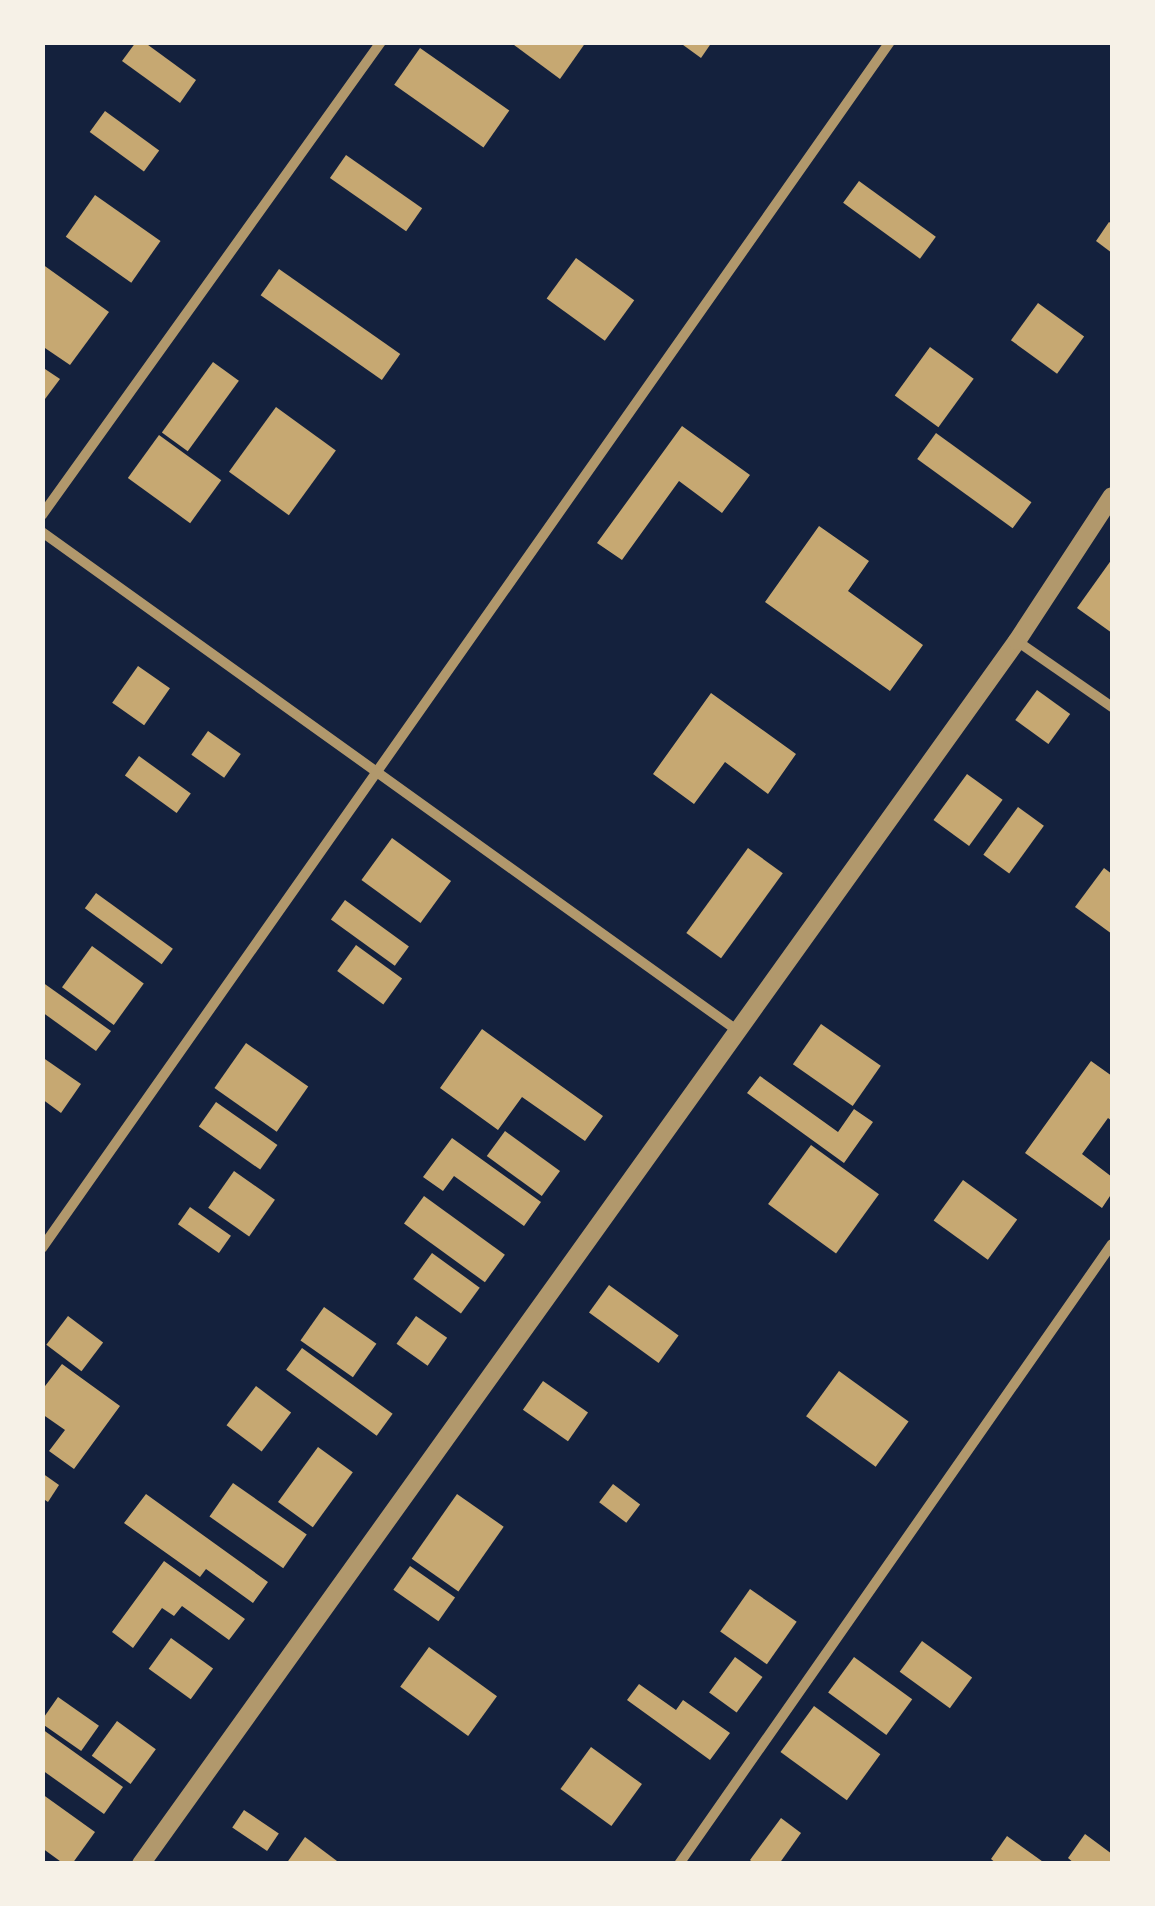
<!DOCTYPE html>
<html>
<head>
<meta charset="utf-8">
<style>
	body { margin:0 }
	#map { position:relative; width:1155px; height:1906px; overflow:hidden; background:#14213d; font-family:Rubik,sans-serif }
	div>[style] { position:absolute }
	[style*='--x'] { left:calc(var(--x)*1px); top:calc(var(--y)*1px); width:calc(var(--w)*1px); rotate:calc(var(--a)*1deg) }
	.building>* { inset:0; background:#c6a872; transform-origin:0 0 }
	.minor>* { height:10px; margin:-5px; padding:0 5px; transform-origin:5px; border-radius:5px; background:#b1986c }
	.tertiary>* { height:18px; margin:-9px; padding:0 9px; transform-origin:9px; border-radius:9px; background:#b1986c }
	span { translate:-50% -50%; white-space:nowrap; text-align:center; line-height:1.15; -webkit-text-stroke:8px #f6f1e7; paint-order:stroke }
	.frame { position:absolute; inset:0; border:45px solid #f6f1e7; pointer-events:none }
</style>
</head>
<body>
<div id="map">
	<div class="building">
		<i style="clip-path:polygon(136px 42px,144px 42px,196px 80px,180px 103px,122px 61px)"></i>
		<i style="clip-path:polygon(510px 42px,586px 42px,560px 79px)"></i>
		<i style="clip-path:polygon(679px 42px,712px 42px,701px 58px)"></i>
		<i style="left:420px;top:48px;width:109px;height:45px;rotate:35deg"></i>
		<i style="left:105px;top:111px;width:67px;height:26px;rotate:36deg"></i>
		<i style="left:346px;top:155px;width:93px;height:28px;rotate:35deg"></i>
		<i style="left:859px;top:181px;width:95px;height:27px;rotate:36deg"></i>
		<i style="left:95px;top:195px;width:80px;height:51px;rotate:35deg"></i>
		<i style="clip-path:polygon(1109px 222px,1112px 224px,1112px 253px,1096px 241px)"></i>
		<i style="left:576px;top:258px;width:72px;height:50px;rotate:36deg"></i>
		<i style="clip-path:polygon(42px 264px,109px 312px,70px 365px,42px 346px)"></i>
		<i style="left:279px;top:269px;width:148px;height:32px;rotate:35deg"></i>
		<i style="left:1038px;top:303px;width:57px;height:46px;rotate:36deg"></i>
		<i style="left:930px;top:347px;width:54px;height:60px;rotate:36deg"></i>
		<i style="left:213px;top:362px;width:32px;height:87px;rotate:36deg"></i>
		<i style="clip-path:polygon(42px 367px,60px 379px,42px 403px)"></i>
		<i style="left:276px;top:407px;width:74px;height:80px;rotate:36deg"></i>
		<i style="clip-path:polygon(682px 426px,750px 475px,722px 513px,679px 481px,622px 560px,597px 543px)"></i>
		<i style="left:936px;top:433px;width:118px;height:32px;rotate:36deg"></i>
		<i style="left:159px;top:435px;width:77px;height:53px;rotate:36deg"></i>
		<i style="clip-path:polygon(819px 526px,869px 561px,848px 591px,923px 645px,890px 691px,765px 602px)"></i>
		<i style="clip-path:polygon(1112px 559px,1112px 633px,1077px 608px)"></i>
		<i style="left:138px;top:666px;width:39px;height:45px;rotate:35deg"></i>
		<i style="left:1037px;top:690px;width:41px;height:37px;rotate:36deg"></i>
		<i style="clip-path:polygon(711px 693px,796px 754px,768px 794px,725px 762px,694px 804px,653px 774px)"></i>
		<i style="left:208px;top:731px;width:40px;height:29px;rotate:35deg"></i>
		<i style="left:139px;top:756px;width:64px;height:24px;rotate:36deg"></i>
		<i style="left:967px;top:774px;width:44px;height:57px;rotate:36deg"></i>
		<i style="left:1018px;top:807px;width:32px;height:59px;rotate:36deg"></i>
		<i style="left:392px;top:838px;width:73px;height:52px;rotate:36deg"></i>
		<i style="left:748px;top:848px;width:43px;height:105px;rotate:36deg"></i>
		<i style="clip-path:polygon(1104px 868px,1112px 874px,1112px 934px,1075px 907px)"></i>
		<i style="left:96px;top:893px;width:95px;height:19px;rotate:36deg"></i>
		<i style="left:345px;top:900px;width:79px;height:24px;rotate:36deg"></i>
		<i style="left:356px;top:945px;width:57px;height:32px;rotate:36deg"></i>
		<i style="left:92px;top:946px;width:64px;height:51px;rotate:36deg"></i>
		<i style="clip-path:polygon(42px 982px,111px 1031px,96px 1051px,42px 1012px)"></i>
		<i style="left:821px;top:1024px;width:73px;height:49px;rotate:35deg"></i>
		<i style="clip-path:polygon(482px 1029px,603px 1116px,585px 1141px,522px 1097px,498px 1130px,440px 1088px)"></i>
		<i style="left:246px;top:1043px;width:76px;height:55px;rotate:35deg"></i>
		<i style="clip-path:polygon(42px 1057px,81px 1084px,61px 1113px,42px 1099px)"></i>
		<i style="clip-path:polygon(1091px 1061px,1112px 1076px,1112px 1121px,1108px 1118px,1082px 1154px,1112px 1177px,1112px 1193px,1102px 1208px,1025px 1153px)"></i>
		<i style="clip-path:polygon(760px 1076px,838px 1132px,854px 1109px,873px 1122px,844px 1163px,747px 1093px)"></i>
		<i style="left:216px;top:1102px;width:75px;height:30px;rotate:35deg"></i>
		<i style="left:505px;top:1131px;width:68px;height:31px;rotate:36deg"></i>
		<i style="clip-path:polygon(452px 1138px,541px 1202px,524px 1226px,454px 1176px,443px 1191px,423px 1177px)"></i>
		<i style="left:811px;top:1145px;width:84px;height:73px;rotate:36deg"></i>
		<i style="left:234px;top:1171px;width:50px;height:45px;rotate:35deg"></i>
		<i style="left:963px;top:1180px;width:67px;height:50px;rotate:36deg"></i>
		<i style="left:424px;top:1196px;width:100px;height:34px;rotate:36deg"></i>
		<i style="left:190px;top:1207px;width:50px;height:21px;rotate:35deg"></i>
		<i style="left:432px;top:1253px;width:59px;height:32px;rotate:36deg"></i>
		<i style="left:609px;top:1285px;width:86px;height:34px;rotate:36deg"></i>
		<i style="left:324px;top:1307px;width:64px;height:41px;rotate:35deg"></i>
		<i style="left:68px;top:1316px;width:44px;height:36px;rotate:37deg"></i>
		<i style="left:416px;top:1316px;width:38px;height:34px;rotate:35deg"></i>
		<i style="left:302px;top:1348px;width:112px;height:27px;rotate:36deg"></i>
		<i style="clip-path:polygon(62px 1364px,120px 1406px,74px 1469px,49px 1451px,65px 1430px,42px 1414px,42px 1390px)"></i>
		<i style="left:839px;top:1371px;width:86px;height:56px;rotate:36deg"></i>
		<i style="left:543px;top:1381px;width:55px;height:35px;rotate:35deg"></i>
		<i style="left:256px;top:1386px;width:44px;height:49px;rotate:37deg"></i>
		<i style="left:318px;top:1447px;width:43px;height:68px;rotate:36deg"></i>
		<i style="clip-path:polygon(42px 1473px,59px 1485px,48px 1502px,42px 1498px)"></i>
		<i style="left:233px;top:1483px;width:90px;height:41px;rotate:35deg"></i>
		<i style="left:613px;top:1484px;width:34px;height:23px;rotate:37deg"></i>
		<i style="clip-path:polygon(146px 1494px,268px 1582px,253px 1603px,206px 1569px,200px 1577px,124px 1523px)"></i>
		<i style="left:457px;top:1494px;width:57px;height:79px;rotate:35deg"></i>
		<i style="clip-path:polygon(164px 1561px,245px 1619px,229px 1640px,182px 1606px,174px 1616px,162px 1608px,133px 1648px,112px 1632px)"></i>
		<i style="left:410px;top:1566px;width:55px;height:29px;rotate:35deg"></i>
		<i style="left:750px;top:1589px;width:57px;height:52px;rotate:35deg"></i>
		<i style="left:171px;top:1638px;width:52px;height:38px;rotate:36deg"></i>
		<i style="left:922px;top:1641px;width:62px;height:38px;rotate:36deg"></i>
		<i style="left:429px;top:1647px;width:84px;height:49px;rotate:36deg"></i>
		<i style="left:735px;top:1657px;width:34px;height:44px;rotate:36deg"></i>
		<i style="left:854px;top:1657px;width:72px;height:44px;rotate:36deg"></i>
		<i style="clip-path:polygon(639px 1684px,676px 1710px,683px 1700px,730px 1733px,710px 1760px,627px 1700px)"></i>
		<i style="left:58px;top:1697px;width:50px;height:31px;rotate:35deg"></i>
		<i style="left:814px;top:1706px;width:82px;height:57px;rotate:36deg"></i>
		<i style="left:117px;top:1721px;width:48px;height:43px;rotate:36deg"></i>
		<i style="clip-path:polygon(42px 1729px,123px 1787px,104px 1814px,42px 1770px)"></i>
		<i style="left:591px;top:1747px;width:63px;height:52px;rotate:36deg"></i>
		<i style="clip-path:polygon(42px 1794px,95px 1832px,72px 1864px,64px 1864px,42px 1848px)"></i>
		<i style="left:244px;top:1810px;width:42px;height:21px;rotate:34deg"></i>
		<i style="clip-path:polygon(781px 1818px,801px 1833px,779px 1864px,754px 1864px,750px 1860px)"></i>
		<i style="clip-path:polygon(1085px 1834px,1112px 1854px,1112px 1864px,1075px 1864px,1068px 1858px)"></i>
		<i style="clip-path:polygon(1007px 1836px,1046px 1864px,997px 1864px,991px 1859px)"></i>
		<i style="clip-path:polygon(305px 1837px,341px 1864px,286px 1864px)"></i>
	</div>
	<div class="minor">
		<i style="--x:42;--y:515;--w:582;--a:-54.37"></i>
		<i style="--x:42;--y:532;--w:856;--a:35.64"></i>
		<i style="--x:1017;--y:641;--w:116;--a:34.8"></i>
		<i style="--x:42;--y:1248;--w:1474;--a:-54.89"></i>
		<i style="--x:679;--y:1864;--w:756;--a:-55.07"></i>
	</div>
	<div class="tertiary">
		<i style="--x:141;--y:1864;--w:1504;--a:-54.39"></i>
		<i style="--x:1017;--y:641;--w:173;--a:-56.8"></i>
	</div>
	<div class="frame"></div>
</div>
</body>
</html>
